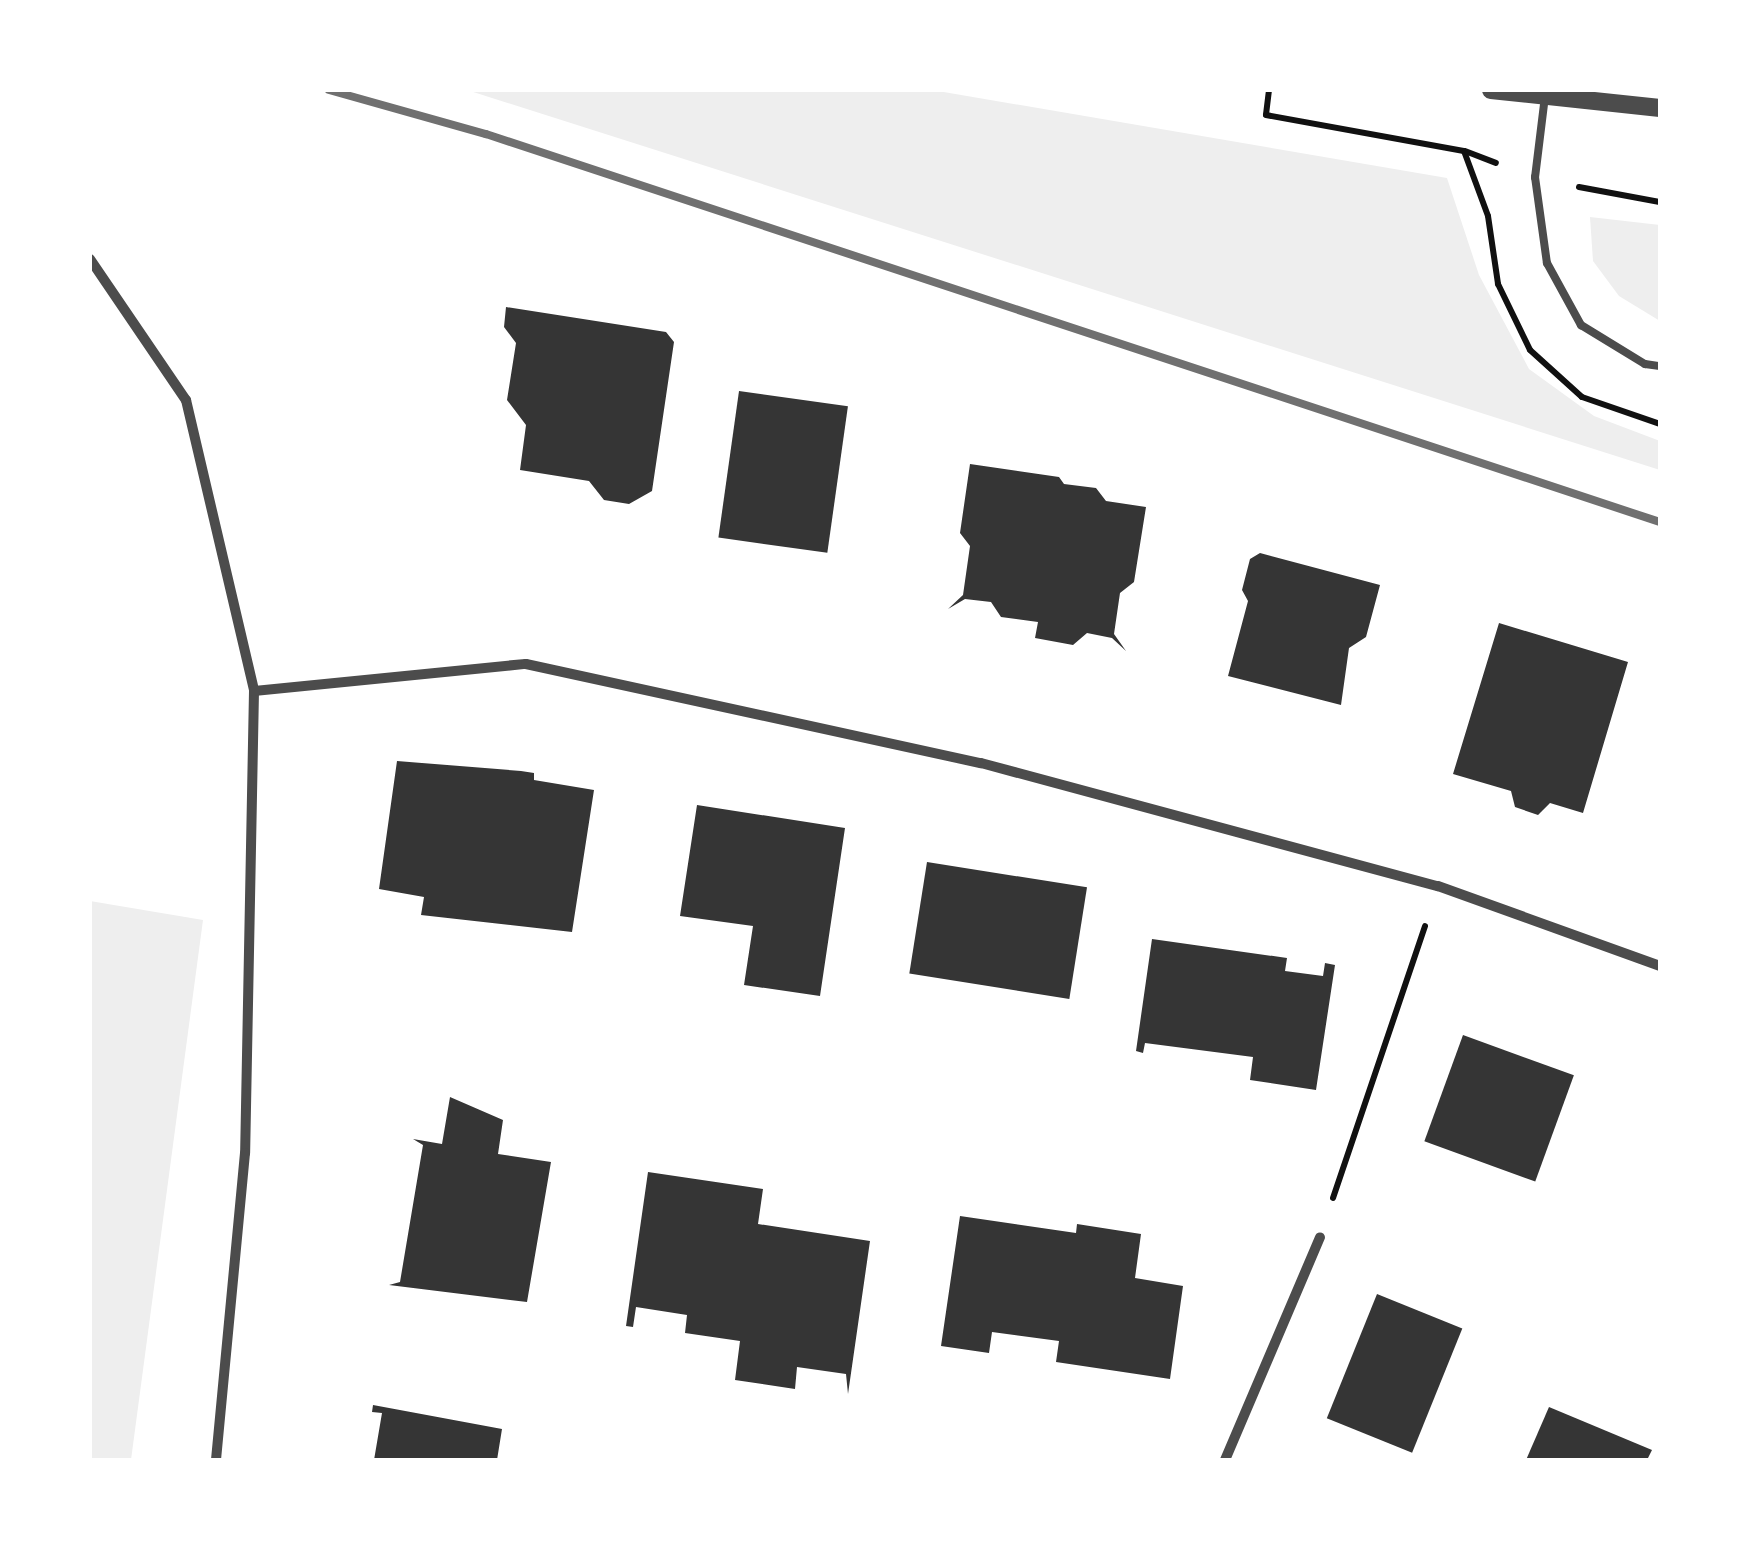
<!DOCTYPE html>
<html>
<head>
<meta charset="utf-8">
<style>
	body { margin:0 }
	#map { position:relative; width:1750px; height:1550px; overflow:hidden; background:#fff; font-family:"Titillium Web",sans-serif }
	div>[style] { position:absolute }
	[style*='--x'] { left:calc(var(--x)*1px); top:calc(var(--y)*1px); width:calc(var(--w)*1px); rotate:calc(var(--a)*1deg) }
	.green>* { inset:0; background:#eee }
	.building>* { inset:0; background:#353535; transform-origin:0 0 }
	.path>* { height:6px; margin:-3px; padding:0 3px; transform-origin:3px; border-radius:3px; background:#111 }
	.service>* { height:8px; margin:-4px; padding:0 4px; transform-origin:4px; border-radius:4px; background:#4c4c4c }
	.minor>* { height:10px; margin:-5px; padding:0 5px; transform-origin:5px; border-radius:5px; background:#4c4c4c }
	.tertiary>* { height:18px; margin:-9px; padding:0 9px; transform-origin:9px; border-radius:9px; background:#4c4c4c }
	.rail>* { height:8px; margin:-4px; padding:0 4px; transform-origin:4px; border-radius:4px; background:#707070 }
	span { translate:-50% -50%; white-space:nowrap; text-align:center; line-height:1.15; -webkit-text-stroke:8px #fff; paint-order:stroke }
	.frame { position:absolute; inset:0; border:92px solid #fff; pointer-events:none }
</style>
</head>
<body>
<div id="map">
	<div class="green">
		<i style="clip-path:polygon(467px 90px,932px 90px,1447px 178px,1479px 275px,1529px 369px,1594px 416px,1660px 441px,1660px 470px)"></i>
		<i style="clip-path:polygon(1590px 217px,1660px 225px,1660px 321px,1619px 296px,1593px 261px)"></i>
		<i style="clip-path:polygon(90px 901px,203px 920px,131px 1460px,90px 1460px)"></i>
	</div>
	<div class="building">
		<i style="clip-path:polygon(506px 307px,666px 332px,674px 342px,652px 491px,629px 504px,604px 500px,589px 481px,520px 470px,526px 425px,507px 400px,516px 343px,504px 327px)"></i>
		<i style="left:739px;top:391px;width:110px;height:148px;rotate:8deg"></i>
		<i style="clip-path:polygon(970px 464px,1059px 477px,1064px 484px,1096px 488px,1106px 501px,1146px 507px,1134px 582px,1120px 593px,1114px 634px,1126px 651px,1112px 638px,1087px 633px,1073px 645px,1035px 638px,1038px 622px,1001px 617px,991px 602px,965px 599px,948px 609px,963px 595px,970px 546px,960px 533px)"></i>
		<i style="clip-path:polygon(1260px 553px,1380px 585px,1366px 637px,1349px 648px,1341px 705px,1228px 676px,1248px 601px,1242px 590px,1250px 559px)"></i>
		<i style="clip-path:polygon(1499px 623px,1628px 662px,1583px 813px,1550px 803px,1538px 815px,1515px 807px,1511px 791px,1453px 774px)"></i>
		<i style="clip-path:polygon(397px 761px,521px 771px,534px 773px,534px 780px,594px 790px,572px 932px,421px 915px,424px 897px,379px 889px)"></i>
		<i style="clip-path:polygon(697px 805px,845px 828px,820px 996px,744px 985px,753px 926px,680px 916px)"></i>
		<i style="left:927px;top:862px;width:162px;height:113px;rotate:9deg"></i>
		<i style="clip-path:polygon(1152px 939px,1287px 958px,1285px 971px,1323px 976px,1325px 963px,1335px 965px,1316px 1090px,1250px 1080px,1253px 1057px,1145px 1043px,1143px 1053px,1136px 1051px)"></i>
		<i style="left:1463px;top:1035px;width:118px;height:113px;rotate:20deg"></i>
		<i style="clip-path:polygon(450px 1097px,503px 1120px,498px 1154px,551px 1162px,527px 1302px,389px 1285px,400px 1282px,423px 1145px,413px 1139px,442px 1144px)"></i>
		<i style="clip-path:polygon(648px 1172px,763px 1189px,758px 1224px,870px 1241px,848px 1394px,846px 1374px,797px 1367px,795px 1389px,735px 1380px,740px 1341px,685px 1333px,687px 1315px,636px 1307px,633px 1327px,626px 1326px)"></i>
		<i style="clip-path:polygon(960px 1216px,1076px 1233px,1077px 1224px,1141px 1234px,1135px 1278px,1183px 1286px,1170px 1379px,1056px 1362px,1059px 1341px,992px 1332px,989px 1353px,941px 1346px)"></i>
		<i style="left:1377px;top:1294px;width:92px;height:134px;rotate:22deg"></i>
		<i style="clip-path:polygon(373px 1405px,502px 1429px,497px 1460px,374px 1460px,382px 1413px,372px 1412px)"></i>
		<i style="clip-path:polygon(1549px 1407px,1652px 1450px,1647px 1460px,1526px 1460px)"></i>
	</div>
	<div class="path">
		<i style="--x:1269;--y:90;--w:25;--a:97"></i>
		<i style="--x:1266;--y:115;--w:201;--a:10.3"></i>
		<i style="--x:1464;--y:151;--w:69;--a:69.7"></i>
		<i style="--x:1488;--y:216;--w:69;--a:81.6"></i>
		<i style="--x:1498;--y:284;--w:73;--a:64.1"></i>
		<i style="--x:1530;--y:350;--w:70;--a:42.1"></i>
		<i style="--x:1582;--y:397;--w:83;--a:19.1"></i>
		<i style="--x:1465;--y:151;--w:33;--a:21"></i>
		<i style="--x:1579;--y:187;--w:82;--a:10.5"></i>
		<i style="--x:1333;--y:1198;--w:287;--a:-71.3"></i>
	</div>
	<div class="service">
		<i style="--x:1545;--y:96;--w:82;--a:97"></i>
		<i style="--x:1535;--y:177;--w:87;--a:82.1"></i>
		<i style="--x:1547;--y:263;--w:71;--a:61.3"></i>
		<i style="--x:1581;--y:325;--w:75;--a:31.4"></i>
		<i style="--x:1645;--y:364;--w:15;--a:8"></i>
	</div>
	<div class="minor">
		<i style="--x:90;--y:259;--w:171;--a:55.8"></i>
		<i style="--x:186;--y:400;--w:299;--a:76.8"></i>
		<i style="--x:254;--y:691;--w:462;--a:91.1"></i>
		<i style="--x:245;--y:1153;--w:308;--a:95.4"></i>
		<i style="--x:254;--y:691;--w:273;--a:-5.7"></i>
		<i style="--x:526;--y:664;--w:466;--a:12.3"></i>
		<i style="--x:981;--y:763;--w:473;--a:15.1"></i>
		<i style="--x:1438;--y:886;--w:236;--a:19.8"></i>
		<i style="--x:1225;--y:1460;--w:242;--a:-66.9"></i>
	</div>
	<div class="tertiary">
		<i style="--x:1491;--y:90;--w:170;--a:6.1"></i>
	</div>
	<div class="rail">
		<i style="--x:329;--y:90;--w:163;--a:15.7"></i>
		<i style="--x:486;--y:134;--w:1236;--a:18.29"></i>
	</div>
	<div class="frame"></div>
</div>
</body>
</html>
